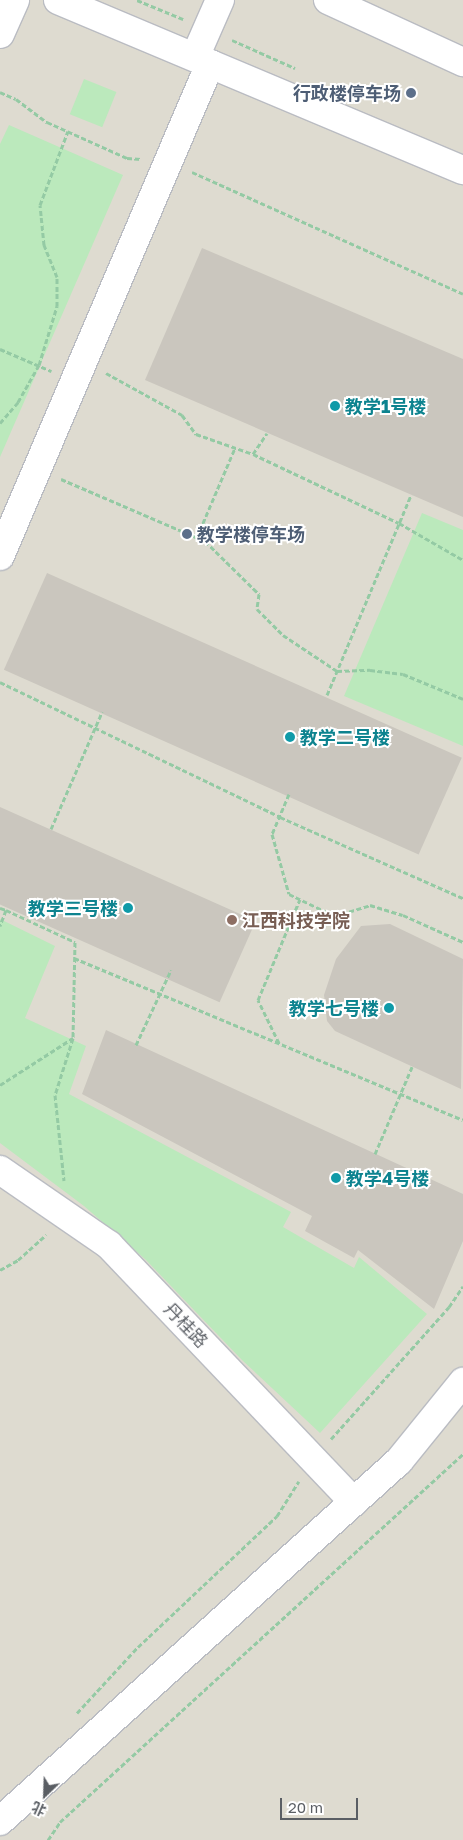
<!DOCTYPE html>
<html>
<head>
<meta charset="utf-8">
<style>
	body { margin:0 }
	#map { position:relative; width:463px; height:1840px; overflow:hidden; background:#efece1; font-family:"Golos Text","Noto Sans SC",sans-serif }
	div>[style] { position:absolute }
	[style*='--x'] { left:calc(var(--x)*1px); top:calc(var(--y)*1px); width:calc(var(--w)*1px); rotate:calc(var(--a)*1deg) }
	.education>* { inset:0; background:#dedbd0; transform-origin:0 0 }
	.green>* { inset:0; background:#bbe9bc; transform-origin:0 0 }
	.building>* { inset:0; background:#cac6be; transform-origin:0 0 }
	.path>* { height:3px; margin-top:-1.5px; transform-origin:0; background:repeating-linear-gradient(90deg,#94caa4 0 5px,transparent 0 7.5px) }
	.roads { filter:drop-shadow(1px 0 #babcc2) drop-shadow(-1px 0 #babcc2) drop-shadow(0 1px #babcc2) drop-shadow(0 -1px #babcc2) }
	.minor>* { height:28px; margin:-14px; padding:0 14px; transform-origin:14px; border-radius:14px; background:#fff }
	.path-bridge>* { height:3px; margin-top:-1.5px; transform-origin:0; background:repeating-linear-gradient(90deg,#94caa4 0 5px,transparent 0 7.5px) }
	.dots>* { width:14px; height:14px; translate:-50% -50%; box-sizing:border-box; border:2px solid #fff; border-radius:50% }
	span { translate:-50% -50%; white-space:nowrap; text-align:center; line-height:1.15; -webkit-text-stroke:4px #fff; paint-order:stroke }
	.service-label { font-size:18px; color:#4e5e75; font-weight:700 }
	.right { translate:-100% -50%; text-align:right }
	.left { translate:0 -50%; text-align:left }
	.culture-label { font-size:18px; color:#0d838f; font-weight:700 }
	.education-label { font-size:18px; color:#785e54; font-weight:700 }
	.street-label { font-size:18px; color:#5a5e64 }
	.north { position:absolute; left:20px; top:1770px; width:50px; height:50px; -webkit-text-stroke:4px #fff; paint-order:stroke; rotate:204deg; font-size:14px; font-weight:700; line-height:20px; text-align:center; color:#5a5e64 }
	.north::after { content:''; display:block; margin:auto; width:18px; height:22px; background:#5a5e64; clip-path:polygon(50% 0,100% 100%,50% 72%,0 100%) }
	.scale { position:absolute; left:280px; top:1798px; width:78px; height:22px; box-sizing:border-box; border:2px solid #5a5e64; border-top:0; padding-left:6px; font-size:15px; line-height:18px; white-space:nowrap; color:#5a5e64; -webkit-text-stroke:4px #fff; paint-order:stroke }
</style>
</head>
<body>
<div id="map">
	<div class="education">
		<i style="left:0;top:0;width:463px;height:1840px"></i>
	</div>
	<div class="green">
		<i style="left:84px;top:79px;width:35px;height:38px;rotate:22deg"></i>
		<i style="clip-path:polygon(9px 125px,123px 175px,0 457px,0 144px)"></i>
		<i style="clip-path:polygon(422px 513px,463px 530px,463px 746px,344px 696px)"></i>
		<i style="clip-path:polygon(0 919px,55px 946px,25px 1018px,86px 1046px,69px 1094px,291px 1212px,283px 1227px,354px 1268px,359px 1257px,427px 1314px,320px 1433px,242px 1360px,146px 1260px,84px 1206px,0 1143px)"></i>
	</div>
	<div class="building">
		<i style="clip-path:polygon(202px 248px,463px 359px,463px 517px,145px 380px)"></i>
		<i style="left:47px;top:573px;width:454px;height:106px;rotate:24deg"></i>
		<i style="left:0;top:807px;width:280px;height:89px;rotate:24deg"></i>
		<i style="clip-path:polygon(390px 924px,463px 959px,461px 1089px,335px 1031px,327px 1021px,324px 995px,336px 959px,361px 926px)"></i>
		<i style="clip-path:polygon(106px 1030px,463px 1194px,463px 1241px,434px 1309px,358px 1250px,354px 1258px,305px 1231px,312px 1216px,82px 1094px)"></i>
	</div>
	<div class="path">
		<i style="--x:137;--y:0;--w:50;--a:22.4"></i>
		<i style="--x:232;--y:40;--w:69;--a:24"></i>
		<i style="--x:0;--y:92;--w:17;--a:24"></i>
		<i style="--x:16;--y:99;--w:39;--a:37"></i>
		<i style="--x:47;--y:122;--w:88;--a:24.2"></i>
		<i style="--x:127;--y:158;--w:14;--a:4"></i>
		<i style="--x:192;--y:172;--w:297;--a:24.2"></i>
		<i style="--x:0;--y:349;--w:56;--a:23.3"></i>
		<i style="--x:106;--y:373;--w:87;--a:28.9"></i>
		<i style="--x:182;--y:415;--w:24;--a:54"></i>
		<i style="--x:196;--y:434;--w:60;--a:19.3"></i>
		<i style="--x:253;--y:454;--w:25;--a:-56"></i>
		<i style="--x:0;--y:423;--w:28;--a:-49"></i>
		<i style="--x:18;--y:402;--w:43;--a:-60.4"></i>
		<i style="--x:39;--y:365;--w:62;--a:-73"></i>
		<i style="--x:57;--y:306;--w:29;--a:-90"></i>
		<i style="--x:57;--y:277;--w:35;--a:-112"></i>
		<i style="--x:44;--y:245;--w:40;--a:-95.7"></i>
		<i style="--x:40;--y:205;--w:79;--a:-69.3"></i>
		<i style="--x:253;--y:454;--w:161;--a:25.3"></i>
		<i style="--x:399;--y:523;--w:74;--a:30"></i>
		<i style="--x:61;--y:479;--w:157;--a:23.3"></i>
		<i style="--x:205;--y:541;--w:76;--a:44.5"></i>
		<i style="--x:259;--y:594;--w:15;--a:98"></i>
		<i style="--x:257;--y:609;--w:37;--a:45"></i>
		<i style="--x:283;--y:635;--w:65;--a:33.7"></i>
		<i style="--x:337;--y:671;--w:33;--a:-2"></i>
		<i style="--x:370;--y:670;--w:33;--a:7"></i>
		<i style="--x:403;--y:674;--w:65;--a:22.6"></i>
		<i style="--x:197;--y:537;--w:97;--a:-66.9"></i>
		<i style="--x:0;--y:682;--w:311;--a:25.7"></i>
		<i style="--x:280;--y:817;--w:200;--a:23.9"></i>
		<i style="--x:327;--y:695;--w:217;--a:-67.2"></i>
		<i style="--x:289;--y:794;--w:43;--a:113"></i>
		<i style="--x:272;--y:834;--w:62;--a:74.2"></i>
		<i style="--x:289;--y:894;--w:51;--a:25.6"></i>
		<i style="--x:335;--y:916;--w:37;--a:-17"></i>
		<i style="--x:370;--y:905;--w:34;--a:17"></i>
		<i style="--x:403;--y:915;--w:66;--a:24.2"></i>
		<i style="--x:51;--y:829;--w:128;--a:-66.4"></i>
		<i style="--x:0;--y:908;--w:6;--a:18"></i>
		<i style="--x:6;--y:910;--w:17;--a:111"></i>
		<i style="--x:6;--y:910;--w:76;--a:24.9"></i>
		<i style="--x:75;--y:942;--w:96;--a:91.2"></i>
		<i style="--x:73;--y:1038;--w:60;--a:107.5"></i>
		<i style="--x:55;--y:1095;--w:86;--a:84"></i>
		<i style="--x:74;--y:958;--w:421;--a:22.6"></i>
		<i style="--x:279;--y:1043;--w:48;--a:-116"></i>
		<i style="--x:258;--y:1000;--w:109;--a:-67.4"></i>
		<i style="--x:0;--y:1085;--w:87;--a:-32.8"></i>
		<i style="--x:0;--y:1270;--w:21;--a:-29"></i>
		<i style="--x:18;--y:1260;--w:38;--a:-42"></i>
		<i style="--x:331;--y:1439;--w:177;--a:-48.2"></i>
		<i style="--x:449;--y:1307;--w:25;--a:-56"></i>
		<i style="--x:77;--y:1713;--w:90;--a:-47.3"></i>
		<i style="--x:138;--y:1647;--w:191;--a:-43.3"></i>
		<i style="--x:277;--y:1516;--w:41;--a:-57.8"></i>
		<i style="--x:48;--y:1840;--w:22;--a:-56"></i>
		<i style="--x:60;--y:1822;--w:546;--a:-42.4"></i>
	</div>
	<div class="roads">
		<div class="minor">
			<i style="--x:58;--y:0;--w:439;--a:22.8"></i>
			<i style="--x:328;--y:0;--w:149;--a:24.7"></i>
			<i style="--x:0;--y:34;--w:37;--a:-66"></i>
			<i style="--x:195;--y:57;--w:62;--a:-66.3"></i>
			<i style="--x:0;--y:556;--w:535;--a:-66.89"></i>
			<i style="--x:0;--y:1170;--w:132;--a:34.5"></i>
			<i style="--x:109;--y:1245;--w:355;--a:46.4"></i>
			<i style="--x:0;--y:1821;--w:537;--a:-42.06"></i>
			<i style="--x:399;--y:1461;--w:102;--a:-51"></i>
		</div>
	</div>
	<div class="path-bridge">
		<i style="--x:136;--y:1045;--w:83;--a:-65"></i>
		<i style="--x:375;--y:1154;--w:95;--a:-67"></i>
	</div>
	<div class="dots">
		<i style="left:411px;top:93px;background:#5c6f8a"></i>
		<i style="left:335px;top:406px;background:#0f9aa8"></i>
		<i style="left:187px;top:534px;background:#5c6f8a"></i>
		<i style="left:290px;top:737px;background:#0f9aa8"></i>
		<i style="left:128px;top:908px;background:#0f9aa8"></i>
		<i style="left:232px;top:920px;background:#8d6e63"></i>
		<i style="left:389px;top:1008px;background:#0f9aa8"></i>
		<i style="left:336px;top:1178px;background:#0f9aa8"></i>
	</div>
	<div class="service-label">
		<span class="right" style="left:401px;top:93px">行政楼停车场</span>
		<span class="left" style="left:197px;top:534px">教学楼停车场</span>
	</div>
	<div class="culture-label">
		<span class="left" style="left:345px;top:406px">教学1号楼</span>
		<span class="left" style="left:300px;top:737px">教学二号楼</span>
		<span class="right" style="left:118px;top:908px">教学三号楼</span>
		<span class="right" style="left:379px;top:1008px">教学七号楼</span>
		<span class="left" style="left:346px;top:1178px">教学4号楼</span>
	</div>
	<div class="education-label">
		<span class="left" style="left:242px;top:920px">江西科技学院</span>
	</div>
	<div class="street-label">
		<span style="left:186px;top:1325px;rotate:46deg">丹桂路</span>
	</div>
	<div class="north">北</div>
	<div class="scale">20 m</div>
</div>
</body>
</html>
